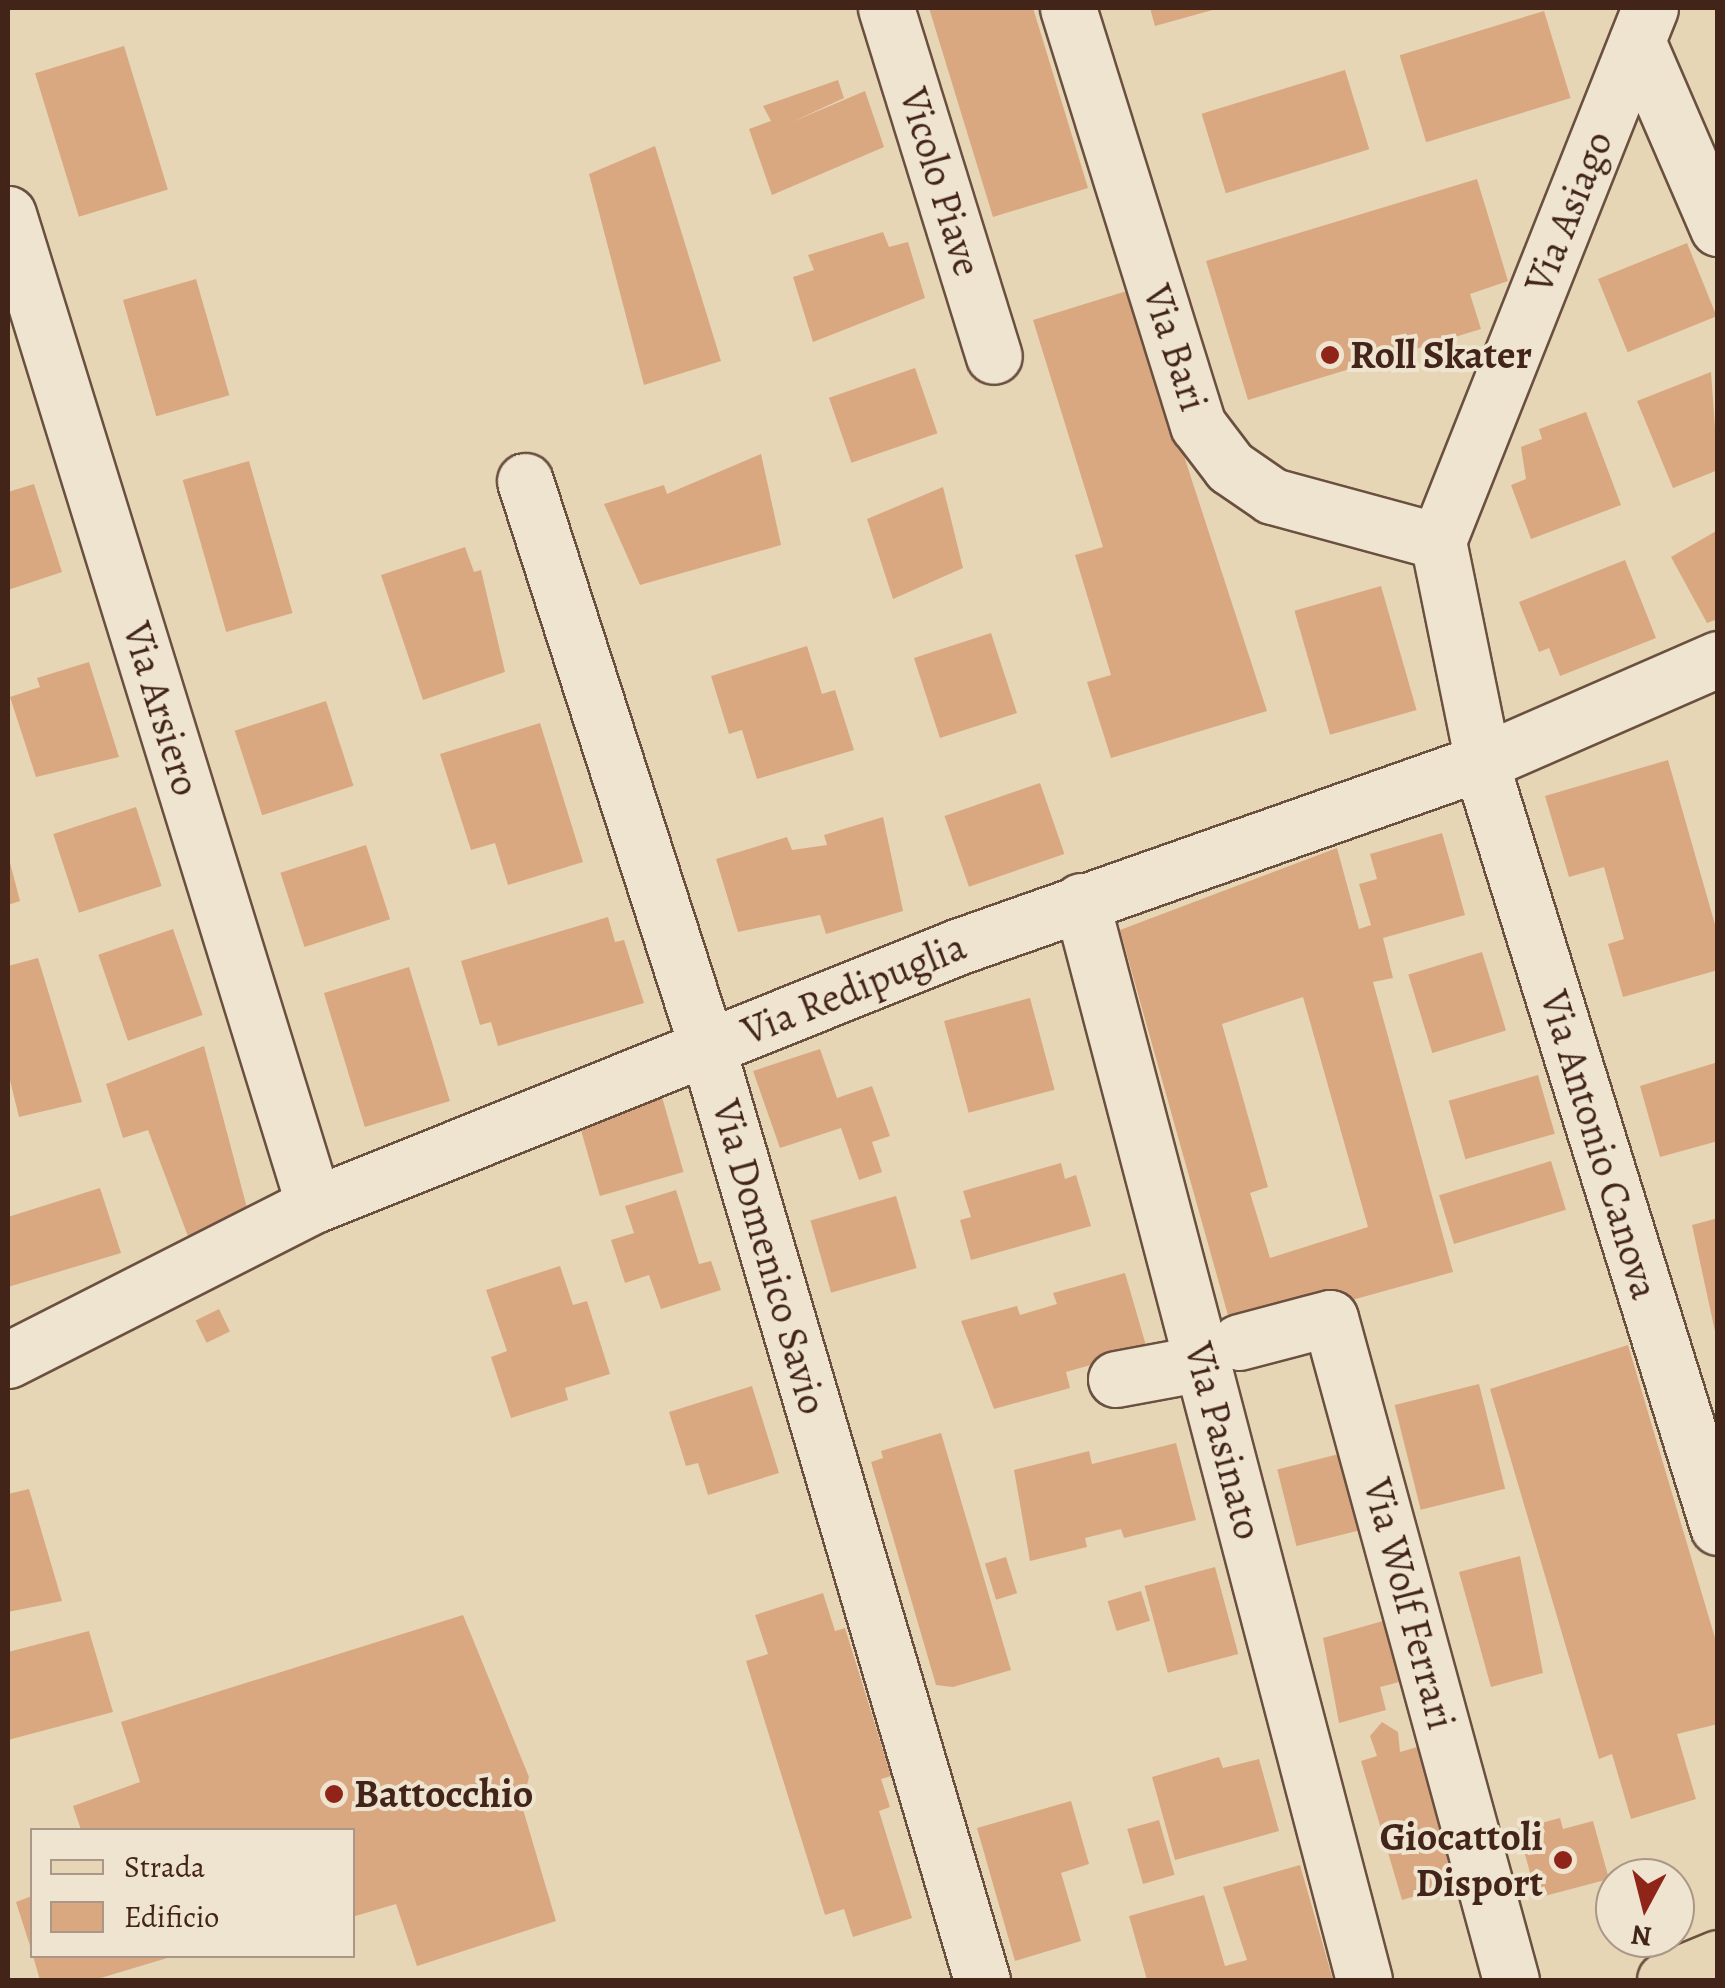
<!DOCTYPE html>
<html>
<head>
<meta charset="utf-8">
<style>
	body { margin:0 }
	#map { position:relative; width:1725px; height:1988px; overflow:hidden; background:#e6d6b6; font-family:Alegreya,serif }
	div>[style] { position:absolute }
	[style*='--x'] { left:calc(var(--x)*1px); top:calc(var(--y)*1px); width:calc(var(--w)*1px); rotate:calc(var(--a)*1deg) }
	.building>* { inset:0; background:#d9a881; transform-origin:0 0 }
	.roads { filter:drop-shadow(2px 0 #6b5040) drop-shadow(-2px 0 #6b5040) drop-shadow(0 2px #6b5040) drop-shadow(0 -2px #6b5040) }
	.minor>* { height:55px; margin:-27.5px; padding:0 27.5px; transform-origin:27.5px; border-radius:27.5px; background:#efe4d0 }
	.major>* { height:55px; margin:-27.5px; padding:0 27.5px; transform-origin:27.5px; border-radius:27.5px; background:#e6d6b6 }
	.dots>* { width:28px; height:28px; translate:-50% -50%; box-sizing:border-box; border:5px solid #efe4d0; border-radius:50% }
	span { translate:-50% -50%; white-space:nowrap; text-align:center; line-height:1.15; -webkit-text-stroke:8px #efe4d0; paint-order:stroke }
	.street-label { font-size:40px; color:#422419 }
	.poi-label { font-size:40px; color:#422419; font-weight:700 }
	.left { translate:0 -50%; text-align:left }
	.right { translate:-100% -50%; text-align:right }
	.frame { position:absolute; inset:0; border:10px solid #422419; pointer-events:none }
	.legend { position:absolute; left:30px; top:1828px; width:325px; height:130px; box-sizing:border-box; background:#efe4d0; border:2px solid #aa9787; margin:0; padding:12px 18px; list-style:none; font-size:30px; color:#422419 }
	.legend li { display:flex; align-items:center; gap:20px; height:50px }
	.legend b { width:50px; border:2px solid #aa9787 }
	.north { position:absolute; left:1595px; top:1858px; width:100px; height:100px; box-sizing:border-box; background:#efe4d0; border:2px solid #aa9787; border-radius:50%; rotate:187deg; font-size:28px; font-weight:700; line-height:40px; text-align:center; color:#422419 }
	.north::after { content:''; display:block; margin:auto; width:35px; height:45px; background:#8f2418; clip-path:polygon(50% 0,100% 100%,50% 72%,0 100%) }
</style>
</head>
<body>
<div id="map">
	<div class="building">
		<i style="clip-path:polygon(929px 8px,1033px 8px,1088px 188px,993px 217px)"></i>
		<i style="clip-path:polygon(1150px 8px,1216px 8px,1216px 9px,1155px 26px)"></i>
		<i style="left:1544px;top:11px;width:91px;height:151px;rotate:73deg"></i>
		<i style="left:124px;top:46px;width:150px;height:93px;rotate:73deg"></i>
		<i style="left:1345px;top:70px;width:83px;height:150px;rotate:73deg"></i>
		<i style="clip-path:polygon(838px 80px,844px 98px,792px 122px,865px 91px,884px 147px,772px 195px,749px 129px,771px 121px,763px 106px)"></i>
		<i style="clip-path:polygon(655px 146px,721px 361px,644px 385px,589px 174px)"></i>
		<i style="clip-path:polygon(1477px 179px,1508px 281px,1470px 294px,1481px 329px,1248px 400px,1206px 261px)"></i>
		<i style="clip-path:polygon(883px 232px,889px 247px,908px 242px,925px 298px,813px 342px,793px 277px,814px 270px,808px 255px)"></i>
		<i style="left:1687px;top:243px;width:79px;height:96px;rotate:68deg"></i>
		<i style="left:196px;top:279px;width:121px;height:76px;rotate:74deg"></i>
		<i style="clip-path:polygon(1130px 290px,1267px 711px,1111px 758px,1087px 682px,1111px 675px,1075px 555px,1103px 547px,1033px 320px)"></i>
		<i style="left:915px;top:368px;width:69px;height:91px;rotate:71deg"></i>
		<i style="clip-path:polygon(1711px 372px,1718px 470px,1673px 488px,1637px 401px)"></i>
		<i style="clip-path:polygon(1586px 412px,1621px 505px,1531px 539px,1511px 485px,1526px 479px,1521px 447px,1542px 439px,1539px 429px)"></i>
		<i style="clip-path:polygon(761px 454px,781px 545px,640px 585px,604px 504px,664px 485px,667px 494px)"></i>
		<i style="left:249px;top:461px;width:158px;height:69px;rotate:74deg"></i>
		<i style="clip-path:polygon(34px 484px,62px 572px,8px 590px,8px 492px)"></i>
		<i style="clip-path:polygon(943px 487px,963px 568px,893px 599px,867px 519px)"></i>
		<i style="clip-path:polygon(1718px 530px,1718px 619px,1707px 623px,1671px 557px)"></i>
		<i style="clip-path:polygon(465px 547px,474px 572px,481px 570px,505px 672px,423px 700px,381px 575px)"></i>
		<i style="clip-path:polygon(1625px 560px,1656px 638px,1560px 676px,1549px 648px,1539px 652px,1519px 602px)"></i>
		<i style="left:1381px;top:586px;width:129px;height:90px;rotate:74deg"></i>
		<i style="left:991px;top:633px;width:84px;height:81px;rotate:72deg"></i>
		<i style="clip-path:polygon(807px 646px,822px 694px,835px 690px,854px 750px,757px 779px,742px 730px,729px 734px,711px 676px)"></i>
		<i style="clip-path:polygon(89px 662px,119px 757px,36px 777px,10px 697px,40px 687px,37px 678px)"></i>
		<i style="left:326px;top:701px;width:89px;height:96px;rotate:72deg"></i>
		<i style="clip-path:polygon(540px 723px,583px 862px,508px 885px,495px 843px,471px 850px,440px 754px)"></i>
		<i style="clip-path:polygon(1668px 760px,1718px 935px,1718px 970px,1623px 997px,1608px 944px,1624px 939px,1604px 867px,1569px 877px,1545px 796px)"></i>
		<i style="left:1040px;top:783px;width:75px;height:101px;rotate:71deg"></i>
		<i style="left:136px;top:807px;width:83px;height:87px;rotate:72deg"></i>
		<i style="clip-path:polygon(883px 817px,903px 911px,826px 934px,820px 915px,738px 932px,716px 859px,787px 837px,792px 850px,827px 845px,824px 835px)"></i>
		<i style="clip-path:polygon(evenodd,1442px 833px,1465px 915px,1383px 938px,1393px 978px,1373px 982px,1453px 1272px,1233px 1333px,1120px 930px,1337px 848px,1359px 929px,1371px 925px,1359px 884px,1377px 879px,1370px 854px,1442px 833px,1303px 997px,1368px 1227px,1270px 1258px,1250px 1193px,1268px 1187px,1222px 1024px,1303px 997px)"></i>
		<i style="left:366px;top:845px;width:78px;height:90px;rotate:72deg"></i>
		<i style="clip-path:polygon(8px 855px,20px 901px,8px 905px)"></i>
		<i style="clip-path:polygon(608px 917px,615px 942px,624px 940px,644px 1003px,498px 1046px,491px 1022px,480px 1025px,461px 961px)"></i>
		<i style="left:173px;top:929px;width:91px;height:79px;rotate:71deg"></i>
		<i style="left:1482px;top:952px;width:82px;height:77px;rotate:73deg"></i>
		<i style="clip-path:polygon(38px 958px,82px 1102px,19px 1117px,8px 1072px,8px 966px)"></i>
		<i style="left:409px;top:967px;width:140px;height:89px;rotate:73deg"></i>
		<i style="left:1030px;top:998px;width:95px;height:89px;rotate:75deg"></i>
		<i style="clip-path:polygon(204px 1046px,251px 1223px,195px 1255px,148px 1130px,123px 1138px,106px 1084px)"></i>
		<i style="clip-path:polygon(820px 1049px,837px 1098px,872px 1086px,890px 1136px,872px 1142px,882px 1172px,859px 1180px,841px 1128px,780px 1148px,753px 1071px)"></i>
		<i style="clip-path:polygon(1718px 1062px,1718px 1141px,1660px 1157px,1640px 1086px)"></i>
		<i style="left:1538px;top:1075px;width:61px;height:93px;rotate:74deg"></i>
		<i style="left:662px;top:1097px;width:78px;height:87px;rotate:74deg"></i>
		<i style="left:1551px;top:1161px;width:51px;height:117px;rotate:73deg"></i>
		<i style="clip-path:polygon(1061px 1163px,1065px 1179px,1076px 1175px,1091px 1226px,971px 1260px,960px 1220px,971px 1217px,963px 1191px)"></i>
		<i style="clip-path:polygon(100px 1188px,121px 1253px,8px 1287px,8px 1217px)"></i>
		<i style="clip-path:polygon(676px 1190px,699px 1264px,711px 1261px,721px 1290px,661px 1309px,649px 1275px,625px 1283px,611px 1240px,634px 1233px,625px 1206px)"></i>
		<i style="left:896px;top:1196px;width:75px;height:89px;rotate:74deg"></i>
		<i style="clip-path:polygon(1718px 1218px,1718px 1336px,1716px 1336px,1692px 1225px)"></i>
		<i style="clip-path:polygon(560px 1266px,573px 1305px,587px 1301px,610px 1374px,565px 1388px,568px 1400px,511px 1418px,491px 1357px,507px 1351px,486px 1290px)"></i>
		<i style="clip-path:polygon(1125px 1273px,1147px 1349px,1066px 1372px,1070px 1388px,994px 1409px,961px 1321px,1017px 1306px,1020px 1315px,1047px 1307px,1057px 1304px,1053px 1293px)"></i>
		<i style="left:219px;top:1309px;width:25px;height:26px;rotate:64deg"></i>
		<i style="clip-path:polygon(1628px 1345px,1718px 1648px,1718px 1724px,1677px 1734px,1696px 1799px,1631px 1819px,1612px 1754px,1599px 1759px,1490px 1389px)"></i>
		<i style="left:1479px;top:1384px;width:108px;height:87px;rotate:76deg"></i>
		<i style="clip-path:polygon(752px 1386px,779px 1473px,708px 1495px,698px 1463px,686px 1466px,669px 1412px)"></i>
		<i style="clip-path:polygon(941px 1433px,1011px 1670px,953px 1687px,936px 1685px,871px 1462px,883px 1458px,881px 1451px)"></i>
		<i style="clip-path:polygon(1176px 1443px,1196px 1520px,1124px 1538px,1121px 1529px,1085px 1538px,1087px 1547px,1030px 1561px,1014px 1470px,1089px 1451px,1092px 1464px)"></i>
		<i style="left:1351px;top:1451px;width:79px;height:76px;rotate:76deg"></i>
		<i style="clip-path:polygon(29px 1489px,62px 1601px,8px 1612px,8px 1494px)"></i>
		<i style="clip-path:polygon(1520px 1556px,1543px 1673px,1491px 1687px,1459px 1572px)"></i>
		<i style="left:1006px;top:1557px;width:38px;height:22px;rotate:73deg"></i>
		<i style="left:1215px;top:1567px;width:90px;height:73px;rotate:75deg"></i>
		<i style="left:1141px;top:1591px;width:31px;height:35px;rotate:73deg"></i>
		<i style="clip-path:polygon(823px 1593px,835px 1631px,845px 1628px,891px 1776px,881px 1779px,890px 1807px,879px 1811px,912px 1918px,853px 1937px,844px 1909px,825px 1915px,746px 1661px,768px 1654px,755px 1615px)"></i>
		<i style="clip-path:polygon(463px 1615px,529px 1777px,522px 1806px,556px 1921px,417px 1966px,396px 1904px,352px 1917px,352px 1830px,81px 1830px,73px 1806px,140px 1782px,121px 1722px)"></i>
		<i style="clip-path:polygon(1390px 1619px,1407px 1680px,1380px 1687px,1386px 1710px,1339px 1723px,1323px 1638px)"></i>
		<i style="clip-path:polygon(89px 1631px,113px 1712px,8px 1740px,8px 1652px)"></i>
		<i style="clip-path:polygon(1382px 1722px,1398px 1732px,1400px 1752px,1424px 1745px,1463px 1882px,1402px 1900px,1361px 1761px,1377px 1756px,1370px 1736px)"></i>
		<i style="clip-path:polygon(1219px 1757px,1223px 1768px,1259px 1759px,1279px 1831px,1175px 1860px,1152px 1777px)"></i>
		<i style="clip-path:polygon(1071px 1801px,1089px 1864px,1061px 1873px,1081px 1941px,1015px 1961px,977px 1828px)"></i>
		<i style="clip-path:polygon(1560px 1818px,1563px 1829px,1593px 1821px,1609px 1879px,1537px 1898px,1518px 1829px)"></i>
		<i style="left:1159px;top:1820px;width:57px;height:33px;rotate:74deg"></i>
		<i style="clip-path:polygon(1300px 1865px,1333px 1980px,1147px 1980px,1129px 1916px,1204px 1895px,1225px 1966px,1247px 1960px,1223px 1887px)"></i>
		<i style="clip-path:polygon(32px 1896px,32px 1952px,16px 1902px)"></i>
		<i style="clip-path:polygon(33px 1956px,174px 1956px,94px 1980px,40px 1980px)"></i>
	</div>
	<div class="roads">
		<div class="minor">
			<i style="--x:886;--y:8;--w:364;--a:72.8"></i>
			<i style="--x:1068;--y:8;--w:437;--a:72.7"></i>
			<i style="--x:1198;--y:425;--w:53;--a:52.7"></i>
			<i style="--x:1230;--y:467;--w:51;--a:34.6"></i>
			<i style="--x:1272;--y:496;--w:172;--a:15.2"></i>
			<i style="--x:1650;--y:8;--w:574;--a:111.69"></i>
			<i style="--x:1438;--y:541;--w:251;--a:78.5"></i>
			<i style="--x:1488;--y:787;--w:775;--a:72.73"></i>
			<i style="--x:1637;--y:41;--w:204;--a:66.6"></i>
			<i style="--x:8;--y:214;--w:1037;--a:72.84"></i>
			<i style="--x:525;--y:481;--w:595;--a:72.17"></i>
			<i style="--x:707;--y:1047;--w:973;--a:73.58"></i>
			<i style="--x:1081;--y:901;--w:1115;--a:75.3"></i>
			<i style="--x:1239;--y:1342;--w:94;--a:-14.8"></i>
			<i style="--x:1330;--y:1318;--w:686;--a:74.71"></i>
			<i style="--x:8;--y:1360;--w:343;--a:-26.9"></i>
			<i style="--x:314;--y:1205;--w:693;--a:-21.86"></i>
			<i style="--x:957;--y:947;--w:557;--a:-19.41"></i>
			<i style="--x:1482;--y:762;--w:257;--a:-23.6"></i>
			<i style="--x:1116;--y:1379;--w:87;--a:-10.5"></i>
		</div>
		<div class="major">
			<i style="--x:1665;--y:1980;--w:57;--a:-22.5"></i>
		</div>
	</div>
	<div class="dots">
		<i style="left:1330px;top:355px;background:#8f2418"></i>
		<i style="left:334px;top:1794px;background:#8f2418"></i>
		<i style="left:1563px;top:1860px;background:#8f2418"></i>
	</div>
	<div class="street-label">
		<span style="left:940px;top:182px;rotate:73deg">Vicolo Piave</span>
		<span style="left:1569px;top:212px;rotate:-68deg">Via Asiago</span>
		<span style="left:1175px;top:348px;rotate:72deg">Via Bari</span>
		<span style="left:161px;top:709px;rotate:73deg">Via Arsiero</span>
		<span style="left:854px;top:989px;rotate:-22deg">Via Redipuglia</span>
		<span style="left:1599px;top:1145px;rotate:73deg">Via Antonio Canova</span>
		<span style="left:769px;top:1257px;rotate:74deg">Via Domenico Savio</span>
		<span style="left:1223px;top:1441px;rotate:75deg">Via Pasinato</span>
		<span style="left:1409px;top:1604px;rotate:75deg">Via Wolf Ferrari</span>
	</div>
	<div class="poi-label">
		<span class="left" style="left:1350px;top:355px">Roll Skater</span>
		<span class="left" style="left:354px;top:1794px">Battocchio</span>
		<span class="right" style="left:1543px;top:1860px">Giocattoli<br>Disport</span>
	</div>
	<div class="frame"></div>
	<ul class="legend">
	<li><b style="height:12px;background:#e6d6b6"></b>Strada</li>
	<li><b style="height:28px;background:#d9a881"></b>Edificio</li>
	</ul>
	<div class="north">N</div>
</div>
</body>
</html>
